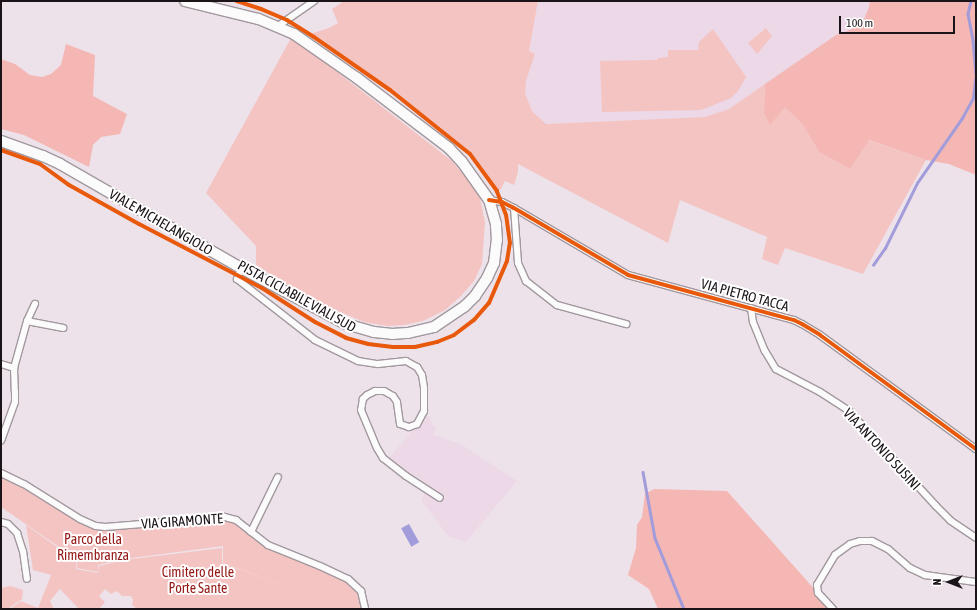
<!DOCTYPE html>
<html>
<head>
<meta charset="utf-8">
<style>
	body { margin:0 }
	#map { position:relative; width:977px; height:610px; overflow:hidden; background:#ede2ea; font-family:"Asap Condensed",sans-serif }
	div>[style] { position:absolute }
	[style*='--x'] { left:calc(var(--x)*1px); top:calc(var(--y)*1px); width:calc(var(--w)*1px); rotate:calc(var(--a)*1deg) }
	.built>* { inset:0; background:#ecd8e7 }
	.green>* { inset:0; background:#f4c4c2 }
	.forest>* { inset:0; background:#f5b7b4 }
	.water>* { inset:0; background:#a29cdb; transform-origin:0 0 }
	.stream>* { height:2.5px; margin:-1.25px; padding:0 1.25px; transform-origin:1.25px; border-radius:1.25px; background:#a29cdb }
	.roads { filter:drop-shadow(1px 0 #a1989e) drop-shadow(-1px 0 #a1989e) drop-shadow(0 1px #a1989e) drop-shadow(0 -1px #a1989e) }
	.street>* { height:6px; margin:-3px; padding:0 3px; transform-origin:3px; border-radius:3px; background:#fcfbfc }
	.primary>* { height:10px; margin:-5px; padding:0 5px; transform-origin:5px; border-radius:5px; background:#fcfbfc }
	.cycleway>* { height:4px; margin:-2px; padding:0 2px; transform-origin:2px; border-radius:2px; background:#e8590c }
	span { translate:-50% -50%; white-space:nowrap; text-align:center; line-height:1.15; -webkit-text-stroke:4px #fff; paint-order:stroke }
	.street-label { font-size:14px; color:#1a1318 }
	.park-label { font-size:14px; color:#931816 }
	.frame { position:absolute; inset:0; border:2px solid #1a1318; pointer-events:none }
	.north { position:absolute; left:929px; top:562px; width:40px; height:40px; -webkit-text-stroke:3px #fff; paint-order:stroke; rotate:270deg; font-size:11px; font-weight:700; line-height:16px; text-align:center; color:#1a1318 }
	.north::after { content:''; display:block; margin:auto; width:14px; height:18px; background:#1a1318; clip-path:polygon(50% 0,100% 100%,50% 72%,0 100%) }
	.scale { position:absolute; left:839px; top:16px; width:116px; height:18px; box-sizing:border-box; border:2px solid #1a1318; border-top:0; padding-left:5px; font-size:12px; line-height:14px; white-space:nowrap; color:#1a1318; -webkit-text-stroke:3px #fff; paint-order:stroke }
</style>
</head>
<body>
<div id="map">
	<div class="built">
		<i style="clip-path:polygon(538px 1px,870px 1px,870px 7px,862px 24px,841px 35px,836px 35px,729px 109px,705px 117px,546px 124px,532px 111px,525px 93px,526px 81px,535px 55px,529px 51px)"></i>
		<i style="clip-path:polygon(425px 416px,429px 416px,433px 426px,437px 428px,433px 434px,462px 445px,517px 481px,466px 542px,448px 536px,422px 501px,427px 484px,388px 459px)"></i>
	</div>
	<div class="green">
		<i style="clip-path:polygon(344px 1px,538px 1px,529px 51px,535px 54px,526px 81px,525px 93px,532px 111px,546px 124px,705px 117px,729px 109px,765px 84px,764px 113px,770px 124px,785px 106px,803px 125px,819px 152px,850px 169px,868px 140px,926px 160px,863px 274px,785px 248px,778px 265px,762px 259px,767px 237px,680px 200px,668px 243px,518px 164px,518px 172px,514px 185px,505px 181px,501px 189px,497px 191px,470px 154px,450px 137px,390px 90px,310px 34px,329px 28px,338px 23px,332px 9px)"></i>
		<i style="clip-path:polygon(766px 28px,772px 36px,757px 54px,748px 43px)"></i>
		<i style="clip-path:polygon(713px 29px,746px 77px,738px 91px,731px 98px,701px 110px,602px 112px,600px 61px,657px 60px,658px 58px,668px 57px,668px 50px,698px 50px,699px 42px)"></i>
		<i style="clip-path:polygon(291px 38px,310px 51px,452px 161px,474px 187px,480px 198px,485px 222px,482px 264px,474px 281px,461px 296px,445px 310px,423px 321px,404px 325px,387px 326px,364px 322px,311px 300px,256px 265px,256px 246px,206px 193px)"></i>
		<i style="clip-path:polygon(2px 476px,81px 523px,99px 530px,111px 530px,217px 519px,235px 522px,255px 540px,267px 548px,302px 560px,352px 584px,359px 592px,362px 609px,137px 609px,132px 605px,133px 600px,131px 596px,122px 596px,117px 591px,111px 594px,105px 589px,99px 596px,105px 602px,99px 609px,79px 609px,60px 589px,50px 601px,54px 609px,10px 609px,21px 601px,38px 608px,51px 575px,33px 570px,26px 525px,77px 561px,76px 569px,98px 573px,99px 566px,124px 560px,222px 548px,222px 563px,339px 604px,340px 607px,339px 604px,223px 563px,223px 546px,124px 559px,98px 565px,98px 572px,77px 568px,78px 560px,1px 507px)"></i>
		<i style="clip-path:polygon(10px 586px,23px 590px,22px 599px,8px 609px,1px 609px,1px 588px)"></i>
	</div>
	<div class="forest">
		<i style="clip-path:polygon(870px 1px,976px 1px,976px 175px,949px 164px,926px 160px,869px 140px,850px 169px,819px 152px,803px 125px,785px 107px,770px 125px,764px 113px,765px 84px,836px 35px,843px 33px,862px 24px,869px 7px)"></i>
		<i style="clip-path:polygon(66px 44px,95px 55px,93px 96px,127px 114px,120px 134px,101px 137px,93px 145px,89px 167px,24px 135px,1px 129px,1px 59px,15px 64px,30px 75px,42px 77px,51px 74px,61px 65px)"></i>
		<i style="clip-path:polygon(654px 489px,727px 491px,832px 609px,658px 609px,649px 589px,628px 575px,636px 548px,637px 525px,642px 517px,645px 494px)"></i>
	</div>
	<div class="water">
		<i style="left:409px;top:524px;width:21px;height:9px;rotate:61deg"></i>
	</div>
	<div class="stream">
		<i style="--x:971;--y:1;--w:13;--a:103"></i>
		<i style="--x:968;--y:14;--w:26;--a:79"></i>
		<i style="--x:973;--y:40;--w:33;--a:85"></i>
		<i style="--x:873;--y:265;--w:21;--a:-55"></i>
		<i style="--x:885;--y:248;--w:72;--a:-63.8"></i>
		<i style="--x:917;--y:183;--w:79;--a:-55.3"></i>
		<i style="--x:962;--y:118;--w:23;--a:-61"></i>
		<i style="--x:973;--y:98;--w:23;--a:-83"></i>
		<i style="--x:643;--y:472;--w:67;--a:79.7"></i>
		<i style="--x:655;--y:538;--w:77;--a:67.8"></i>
	</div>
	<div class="roads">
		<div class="street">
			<i style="--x:278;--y:26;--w:44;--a:-34.8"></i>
			<i style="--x:489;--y:200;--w:13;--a:9"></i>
			<i style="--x:502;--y:202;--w:13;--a:27"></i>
			<i style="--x:514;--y:208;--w:132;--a:30.4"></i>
			<i style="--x:628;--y:275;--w:172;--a:15.2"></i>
			<i style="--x:794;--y:320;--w:9;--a:27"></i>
			<i style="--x:802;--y:324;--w:21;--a:31"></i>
			<i style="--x:820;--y:335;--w:193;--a:36.2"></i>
			<i style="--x:514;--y:208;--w:55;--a:85.8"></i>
			<i style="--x:518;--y:263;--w:20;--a:66"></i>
			<i style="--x:526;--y:281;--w:39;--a:38"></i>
			<i style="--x:557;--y:305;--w:72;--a:15.4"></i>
			<i style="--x:241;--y:268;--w:12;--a:110"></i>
			<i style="--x:237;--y:279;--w:99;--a:38"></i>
			<i style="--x:315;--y:340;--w:48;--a:26"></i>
			<i style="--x:358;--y:361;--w:20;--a:9"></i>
			<i style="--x:378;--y:364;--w:28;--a:-6"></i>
			<i style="--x:406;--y:361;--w:13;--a:29"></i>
			<i style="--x:417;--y:367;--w:9;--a:58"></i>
			<i style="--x:422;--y:375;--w:13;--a:81"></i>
			<i style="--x:424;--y:388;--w:23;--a:90"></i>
			<i style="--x:424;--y:411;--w:15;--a:118"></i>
			<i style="--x:417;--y:424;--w:9;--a:159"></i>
			<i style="--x:409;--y:427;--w:9;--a:-162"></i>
			<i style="--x:400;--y:424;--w:22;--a:-98"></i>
			<i style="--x:397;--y:402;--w:7;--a:-124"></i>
			<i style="--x:393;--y:396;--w:10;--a:-151"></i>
			<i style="--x:384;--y:391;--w:9;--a:180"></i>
			<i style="--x:375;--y:391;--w:9;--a:153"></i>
			<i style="--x:367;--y:395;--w:6;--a:135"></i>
			<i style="--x:363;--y:399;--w:11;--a:100"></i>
			<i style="--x:361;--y:410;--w:41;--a:67.2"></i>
			<i style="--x:377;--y:448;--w:12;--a:59"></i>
			<i style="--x:383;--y:458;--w:29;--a:38"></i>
			<i style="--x:406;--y:476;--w:40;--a:32.9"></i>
			<i style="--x:751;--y:308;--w:14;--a:82"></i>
			<i style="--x:753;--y:322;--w:31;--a:68"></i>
			<i style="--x:765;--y:351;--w:21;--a:59"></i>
			<i style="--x:776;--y:369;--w:50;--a:27.6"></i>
			<i style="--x:820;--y:392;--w:35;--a:33"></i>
			<i style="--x:849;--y:411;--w:129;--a:47.5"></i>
			<i style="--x:936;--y:506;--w:21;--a:45"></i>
			<i style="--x:951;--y:521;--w:30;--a:34"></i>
			<i style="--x:27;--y:321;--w:37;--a:11"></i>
			<i style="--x:1;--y:364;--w:14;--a:17"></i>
			<i style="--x:14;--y:368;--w:24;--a:88"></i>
			<i style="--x:15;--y:392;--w:10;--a:90"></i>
			<i style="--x:15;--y:402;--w:41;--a:109.7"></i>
			<i style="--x:14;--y:368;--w:49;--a:-74.5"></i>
			<i style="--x:27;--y:321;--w:19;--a:-65"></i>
			<i style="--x:1;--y:473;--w:25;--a:26"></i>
			<i style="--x:24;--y:484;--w:66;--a:32"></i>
			<i style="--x:80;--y:519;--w:17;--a:24"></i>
			<i style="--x:96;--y:526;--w:9;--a:6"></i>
			<i style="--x:105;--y:527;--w:74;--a:-4.6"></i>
			<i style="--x:179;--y:521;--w:42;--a:-6.8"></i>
			<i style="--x:221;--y:516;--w:16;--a:15"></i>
			<i style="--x:236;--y:520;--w:41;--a:38"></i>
			<i style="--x:268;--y:545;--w:56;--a:22"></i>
			<i style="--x:320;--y:566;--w:31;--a:25"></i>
			<i style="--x:348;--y:579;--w:18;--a:43"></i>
			<i style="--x:361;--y:591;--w:18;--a:77"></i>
			<i style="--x:1;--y:522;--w:7;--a:16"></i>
			<i style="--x:8;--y:524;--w:13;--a:45"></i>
			<i style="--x:17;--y:533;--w:19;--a:72"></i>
			<i style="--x:23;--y:551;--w:28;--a:82"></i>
			<i style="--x:251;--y:532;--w:61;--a:-63.9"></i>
			<i style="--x:833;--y:609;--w:22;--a:-133"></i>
			<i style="--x:818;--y:593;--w:8;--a:-97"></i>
			<i style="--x:817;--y:585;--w:35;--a:-59"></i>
			<i style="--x:835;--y:555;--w:19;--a:-36"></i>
			<i style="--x:850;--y:544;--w:10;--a:-17"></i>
			<i style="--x:860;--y:541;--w:12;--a:0"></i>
			<i style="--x:872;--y:541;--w:18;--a:27"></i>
			<i style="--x:888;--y:549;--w:29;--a:41"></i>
			<i style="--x:910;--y:568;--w:17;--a:25"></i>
			<i style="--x:925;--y:575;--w:51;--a:7.8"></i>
		</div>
		<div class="primary">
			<i style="--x:1;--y:141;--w:45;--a:19.7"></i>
			<i style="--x:43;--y:156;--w:19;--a:25"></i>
			<i style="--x:60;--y:164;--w:209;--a:29.9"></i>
			<i style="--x:241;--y:268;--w:119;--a:28.1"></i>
			<i style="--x:346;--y:324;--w:29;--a:16"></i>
			<i style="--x:374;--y:332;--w:18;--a:6"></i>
			<i style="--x:392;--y:334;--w:16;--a:-4"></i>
			<i style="--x:408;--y:333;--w:27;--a:-13"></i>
			<i style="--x:434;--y:327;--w:36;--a:-34"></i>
			<i style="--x:464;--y:307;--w:16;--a:-45"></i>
			<i style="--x:475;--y:296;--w:22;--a:-56"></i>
			<i style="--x:487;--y:278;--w:17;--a:-65"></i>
			<i style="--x:494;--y:263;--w:23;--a:-83"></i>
			<i style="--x:497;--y:240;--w:16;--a:-94"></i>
			<i style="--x:496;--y:224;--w:25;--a:-106"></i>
			<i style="--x:489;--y:200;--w:47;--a:-125.4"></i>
			<i style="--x:462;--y:162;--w:19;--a:-133"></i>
			<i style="--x:449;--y:148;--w:116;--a:-142.7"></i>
			<i style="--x:357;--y:78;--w:77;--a:-145.1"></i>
			<i style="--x:294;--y:34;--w:39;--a:-157"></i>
			<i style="--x:258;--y:19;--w:75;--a:-166.1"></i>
		</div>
	</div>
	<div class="cycleway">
		<i style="--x:1;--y:150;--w:41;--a:19.7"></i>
		<i style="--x:40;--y:164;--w:36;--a:36"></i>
		<i style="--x:69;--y:185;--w:80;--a:29.1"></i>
		<i style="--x:139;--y:224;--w:139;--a:27.5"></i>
		<i style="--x:262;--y:288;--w:63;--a:32.7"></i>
		<i style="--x:315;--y:322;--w:35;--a:27"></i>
		<i style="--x:346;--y:338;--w:23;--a:15"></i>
		<i style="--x:368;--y:344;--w:25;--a:7"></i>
		<i style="--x:393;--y:347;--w:22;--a:0"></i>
		<i style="--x:415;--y:347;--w:23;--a:-13"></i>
		<i style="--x:437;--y:342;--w:18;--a:-22"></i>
		<i style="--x:454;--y:335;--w:25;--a:-37"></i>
		<i style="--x:474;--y:320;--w:23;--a:-49"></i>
		<i style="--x:489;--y:303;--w:46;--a:-66.8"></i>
		<i style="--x:507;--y:261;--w:18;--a:-81"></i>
		<i style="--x:510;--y:243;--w:28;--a:-98"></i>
		<i style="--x:506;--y:215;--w:26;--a:-111"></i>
		<i style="--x:497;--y:191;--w:46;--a:-126.1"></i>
		<i style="--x:470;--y:154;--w:102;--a:-141.3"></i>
		<i style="--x:390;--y:90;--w:93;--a:-145.1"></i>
		<i style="--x:314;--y:37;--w:32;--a:-148"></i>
		<i style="--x:287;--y:20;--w:28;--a:-157"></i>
		<i style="--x:261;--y:9;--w:26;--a:-162"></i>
		<i style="--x:489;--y:200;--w:13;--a:9"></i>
		<i style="--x:502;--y:202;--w:13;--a:27"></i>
		<i style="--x:514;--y:208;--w:132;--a:30.4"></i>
		<i style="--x:628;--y:275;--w:172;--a:15.2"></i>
		<i style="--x:794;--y:320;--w:9;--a:27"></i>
		<i style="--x:802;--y:324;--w:21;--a:31"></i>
		<i style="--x:820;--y:335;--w:193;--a:36.2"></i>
	</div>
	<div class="street-label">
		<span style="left:161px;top:222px;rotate:30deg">VIALE MICHELANGIOLO</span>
		<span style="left:745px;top:295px;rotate:15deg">VIA PIETRO TACCA</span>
		<span style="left:297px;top:296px;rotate:29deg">PISTA CICLABILE VIALI SUD</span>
		<span style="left:882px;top:449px;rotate:47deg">VIA ANTONIO SUSINI</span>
		<span style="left:182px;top:521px;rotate:-4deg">VIA GIRAMONTE</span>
	</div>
	<div class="park-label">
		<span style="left:93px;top:547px">Parco della<br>Rimembranza</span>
		<span style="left:198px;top:580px">Cimitero delle<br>Porte Sante</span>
	</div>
	<div class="frame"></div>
	<div class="north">N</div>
	<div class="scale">100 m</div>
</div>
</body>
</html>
